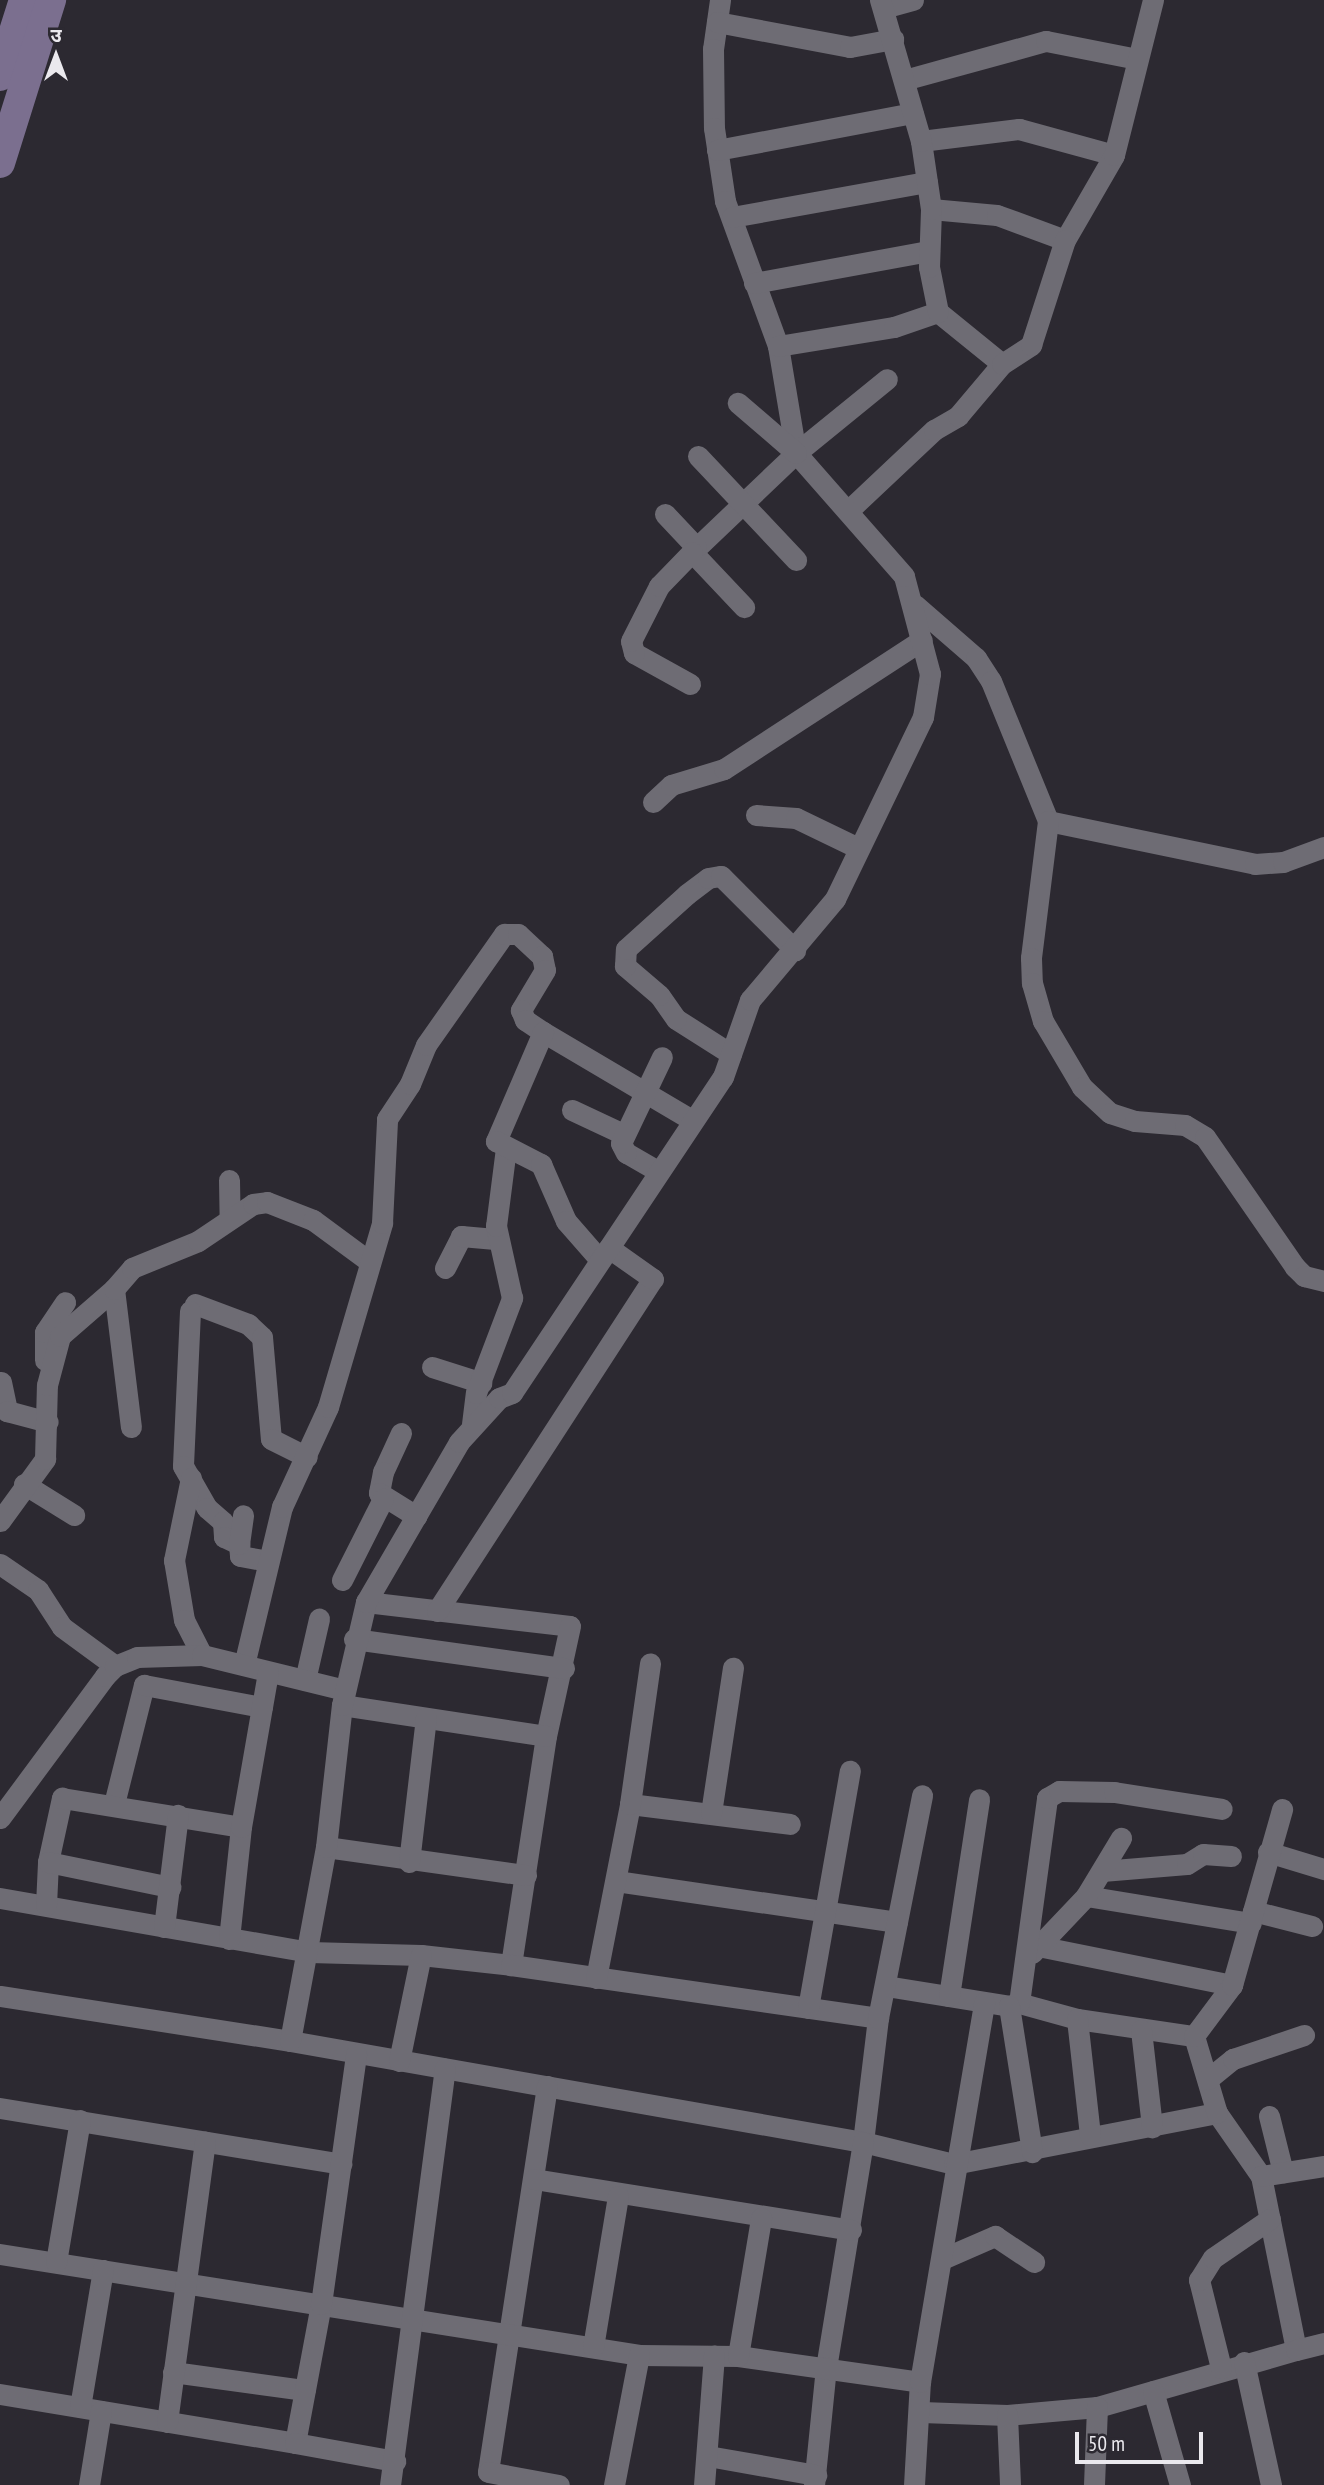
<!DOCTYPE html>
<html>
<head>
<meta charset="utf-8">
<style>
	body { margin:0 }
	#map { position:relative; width:1324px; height:2485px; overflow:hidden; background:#2c2931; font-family:"PT Sans Narrow","Noto Sans Devanagari",sans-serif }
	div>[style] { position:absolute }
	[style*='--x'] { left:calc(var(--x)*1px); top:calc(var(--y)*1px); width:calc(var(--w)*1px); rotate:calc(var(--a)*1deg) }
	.street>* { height:21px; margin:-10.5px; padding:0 10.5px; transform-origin:10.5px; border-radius:10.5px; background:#6e6c74 }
	.secondary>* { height:30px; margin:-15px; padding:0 15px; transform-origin:15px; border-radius:15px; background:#7b6f8f }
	span { translate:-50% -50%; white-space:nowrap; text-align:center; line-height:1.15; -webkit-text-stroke:6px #2c2931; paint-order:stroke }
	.north { position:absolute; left:21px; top:21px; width:70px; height:70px; -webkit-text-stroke:5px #2c2931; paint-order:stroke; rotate:0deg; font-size:19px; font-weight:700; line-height:28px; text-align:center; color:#ebe9ee }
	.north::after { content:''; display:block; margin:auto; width:24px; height:32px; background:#ebe9ee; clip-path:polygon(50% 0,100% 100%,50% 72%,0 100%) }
	.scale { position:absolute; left:1075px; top:2432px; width:128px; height:32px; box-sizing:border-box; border:4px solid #ebe9ee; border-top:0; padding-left:9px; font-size:21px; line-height:24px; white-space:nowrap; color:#ebe9ee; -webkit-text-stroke:5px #2c2931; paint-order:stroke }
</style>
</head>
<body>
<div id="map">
	<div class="street">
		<i style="--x:720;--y:0;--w:49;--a:98.1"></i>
		<i style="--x:713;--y:49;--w:79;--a:89.3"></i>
		<i style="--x:714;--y:128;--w:74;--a:81.4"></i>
		<i style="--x:725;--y:201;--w:154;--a:69.9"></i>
		<i style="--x:778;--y:346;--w:109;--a:80.5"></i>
		<i style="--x:796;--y:453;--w:144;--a:136.4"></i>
		<i style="--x:692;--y:552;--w:76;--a:46.6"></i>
		<i style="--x:883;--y:8;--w:31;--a:-15"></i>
		<i style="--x:717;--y:22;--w:135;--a:10.6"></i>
		<i style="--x:850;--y:47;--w:44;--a:-10.5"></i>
		<i style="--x:904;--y:80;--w:147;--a:-15.4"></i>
		<i style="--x:1046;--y:41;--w:93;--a:11.2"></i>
		<i style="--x:921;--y:141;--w:99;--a:-7"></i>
		<i style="--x:1019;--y:129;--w:98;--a:15.3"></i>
		<i style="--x:717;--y:150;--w:199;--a:-10.7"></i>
		<i style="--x:931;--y:209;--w:66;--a:5.2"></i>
		<i style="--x:997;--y:215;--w:72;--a:20.2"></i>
		<i style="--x:1065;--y:240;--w:98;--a:-60"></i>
		<i style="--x:1114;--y:155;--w:160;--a:-75.9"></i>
		<i style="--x:732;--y:217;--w:198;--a:-10.2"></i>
		<i style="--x:754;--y:283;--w:178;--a:-10.4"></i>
		<i style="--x:938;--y:312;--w:82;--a:39.1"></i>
		<i style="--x:778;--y:346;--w:118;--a:-9.3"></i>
		<i style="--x:894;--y:327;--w:46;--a:-18.8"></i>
		<i style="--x:938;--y:312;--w:46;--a:-101.3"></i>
		<i style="--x:929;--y:267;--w:58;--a:-88"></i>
		<i style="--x:931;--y:209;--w:69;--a:-98.4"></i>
		<i style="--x:921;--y:141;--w:147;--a:-106.2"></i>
		<i style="--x:796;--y:453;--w:117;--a:-39.1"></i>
		<i style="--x:698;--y:456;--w:143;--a:46.7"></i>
		<i style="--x:849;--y:510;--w:117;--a:-43.3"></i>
		<i style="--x:934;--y:430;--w:28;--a:-30"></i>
		<i style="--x:958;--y:416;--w:68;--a:-49.8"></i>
		<i style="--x:1002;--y:364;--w:35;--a:-33"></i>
		<i style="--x:1031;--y:345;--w:110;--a:-72.1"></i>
		<i style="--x:665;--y:514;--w:45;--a:46.8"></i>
		<i style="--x:915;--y:605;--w:81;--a:41"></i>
		<i style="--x:976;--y:658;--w:27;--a:57"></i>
		<i style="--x:991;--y:681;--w:151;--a:67.8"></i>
		<i style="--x:1048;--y:821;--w:211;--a:11.7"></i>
		<i style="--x:1255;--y:864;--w:28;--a:-4"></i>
		<i style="--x:1283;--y:862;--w:44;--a:-20.1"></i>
		<i style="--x:690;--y:684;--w:64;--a:-151"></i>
		<i style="--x:634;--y:653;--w:12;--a:-104"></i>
		<i style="--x:631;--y:641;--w:62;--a:-63"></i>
		<i style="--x:659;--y:586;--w:47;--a:-45.9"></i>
		<i style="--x:653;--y:802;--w:25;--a:-43"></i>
		<i style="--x:671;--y:785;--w:55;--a:-16.8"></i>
		<i style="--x:724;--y:769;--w:236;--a:-33.1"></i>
		<i style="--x:756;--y:815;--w:40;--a:4.3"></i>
		<i style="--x:796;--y:818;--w:69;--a:25.8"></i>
		<i style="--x:1048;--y:821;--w:138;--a:97.1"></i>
		<i style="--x:1031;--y:958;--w:25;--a:88"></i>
		<i style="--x:1032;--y:983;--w:40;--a:74"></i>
		<i style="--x:1043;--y:1021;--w:77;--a:59.4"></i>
		<i style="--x:1082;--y:1087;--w:38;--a:43"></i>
		<i style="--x:1110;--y:1113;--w:26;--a:18"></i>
		<i style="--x:1135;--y:1121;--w:50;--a:4.6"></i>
		<i style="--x:1185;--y:1125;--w:23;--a:31"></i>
		<i style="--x:1205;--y:1137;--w:158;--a:55.3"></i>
		<i style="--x:1295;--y:1267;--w:13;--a:45"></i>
		<i style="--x:1304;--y:1276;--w:21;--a:14"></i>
		<i style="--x:543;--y:1032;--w:173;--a:30.6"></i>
		<i style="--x:731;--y:1054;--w:65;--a:-147.5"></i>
		<i style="--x:676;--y:1019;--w:29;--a:-125"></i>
		<i style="--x:659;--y:995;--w:45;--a:-139.5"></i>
		<i style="--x:625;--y:966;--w:17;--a:-87"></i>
		<i style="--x:626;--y:949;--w:82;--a:-42"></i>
		<i style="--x:687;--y:894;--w:26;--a:-37"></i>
		<i style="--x:708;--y:878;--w:13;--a:-9"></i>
		<i style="--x:721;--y:876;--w:105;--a:45"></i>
		<i style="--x:572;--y:1110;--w:56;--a:25.2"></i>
		<i style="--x:656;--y:1170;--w:34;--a:-150"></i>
		<i style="--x:626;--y:1153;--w:11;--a:-117"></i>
		<i style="--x:621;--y:1143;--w:95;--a:-64.5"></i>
		<i style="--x:229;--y:1180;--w:39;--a:89"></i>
		<i style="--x:445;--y:1268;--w:36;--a:-63"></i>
		<i style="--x:461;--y:1236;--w:37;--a:5"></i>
		<i style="--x:114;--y:1289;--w:139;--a:83"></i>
		<i style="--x:195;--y:1304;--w:57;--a:20.7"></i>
		<i style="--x:248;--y:1324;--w:19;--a:43"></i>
		<i style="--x:262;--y:1337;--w:102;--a:85"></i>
		<i style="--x:271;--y:1439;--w:40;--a:26.6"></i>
		<i style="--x:190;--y:1311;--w:155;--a:92.6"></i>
		<i style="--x:183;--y:1466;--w:48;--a:60.3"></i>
		<i style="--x:207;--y:1508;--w:21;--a:41"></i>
		<i style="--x:223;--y:1522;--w:15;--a:86"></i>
		<i style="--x:224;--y:1537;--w:17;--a:25"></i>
		<i style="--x:239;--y:1544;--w:12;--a:85"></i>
		<i style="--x:240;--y:1556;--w:28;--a:10"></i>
		<i style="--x:45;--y:1360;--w:28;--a:-90"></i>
		<i style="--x:45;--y:1332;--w:36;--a:-56"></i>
		<i style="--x:432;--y:1367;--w:52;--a:17.7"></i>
		<i style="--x:1;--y:1382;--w:30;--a:78"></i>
		<i style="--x:7;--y:1411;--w:42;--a:15"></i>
		<i style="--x:472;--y:1424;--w:31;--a:-83"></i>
		<i style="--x:476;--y:1393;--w:102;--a:-69.2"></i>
		<i style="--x:512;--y:1298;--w:74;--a:-102.5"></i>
		<i style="--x:496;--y:1226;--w:79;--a:-82.7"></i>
		<i style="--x:401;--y:1433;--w:43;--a:114.8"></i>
		<i style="--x:383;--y:1472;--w:21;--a:101"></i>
		<i style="--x:379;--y:1493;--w:44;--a:31.9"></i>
		<i style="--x:191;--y:1478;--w:84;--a:101.7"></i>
		<i style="--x:174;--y:1560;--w:61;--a:80.5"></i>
		<i style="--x:184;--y:1620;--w:39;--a:63"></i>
		<i style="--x:24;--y:1484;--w:59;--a:31.8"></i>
		<i style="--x:0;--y:1521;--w:77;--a:-54"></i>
		<i style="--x:45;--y:1459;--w:74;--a:-88.5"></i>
		<i style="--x:47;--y:1385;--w:51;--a:-75.1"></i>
		<i style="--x:60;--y:1336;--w:72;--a:-41"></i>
		<i style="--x:114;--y:1289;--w:28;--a:-49"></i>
		<i style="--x:132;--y:1268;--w:71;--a:-22.2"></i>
		<i style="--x:198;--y:1241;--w:66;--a:-33.9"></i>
		<i style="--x:253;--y:1204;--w:14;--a:-8"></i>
		<i style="--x:267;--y:1202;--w:49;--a:21.4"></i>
		<i style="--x:313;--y:1220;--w:71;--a:36.4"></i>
		<i style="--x:239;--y:1544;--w:29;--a:-82"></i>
		<i style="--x:0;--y:1564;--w:46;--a:34.4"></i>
		<i style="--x:38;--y:1590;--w:44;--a:57"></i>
		<i style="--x:62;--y:1627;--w:66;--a:36.3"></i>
		<i style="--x:342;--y:1580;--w:91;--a:-63.2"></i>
		<i style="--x:366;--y:1602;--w:205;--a:6.7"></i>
		<i style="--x:570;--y:1626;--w:113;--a:102.3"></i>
		<i style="--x:546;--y:1736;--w:232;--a:98.7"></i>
		<i style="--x:437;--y:1611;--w:396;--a:-57"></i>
		<i style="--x:653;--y:1279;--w:54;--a:-144.8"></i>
		<i style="--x:354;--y:1639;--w:212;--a:7.9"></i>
		<i style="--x:244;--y:1665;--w:163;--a:-76.5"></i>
		<i style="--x:282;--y:1507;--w:110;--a:-65.3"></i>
		<i style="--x:328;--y:1407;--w:192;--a:-73.6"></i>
		<i style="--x:382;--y:1223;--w:104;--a:-87.2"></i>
		<i style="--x:387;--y:1119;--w:42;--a:-56.7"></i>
		<i style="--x:410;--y:1084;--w:42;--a:-67.7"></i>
		<i style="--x:426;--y:1045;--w:136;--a:-54.9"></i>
		<i style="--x:504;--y:934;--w:14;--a:0"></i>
		<i style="--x:518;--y:934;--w:33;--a:43"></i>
		<i style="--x:542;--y:956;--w:14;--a:78"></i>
		<i style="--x:545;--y:970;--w:47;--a:121"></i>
		<i style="--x:521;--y:1010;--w:11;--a:68"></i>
		<i style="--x:525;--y:1020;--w:22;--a:34"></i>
		<i style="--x:543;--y:1032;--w:119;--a:113.3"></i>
		<i style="--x:496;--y:1141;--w:51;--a:27.1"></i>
		<i style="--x:541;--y:1164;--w:62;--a:66.3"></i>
		<i style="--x:566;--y:1221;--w:52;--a:48.9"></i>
		<i style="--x:305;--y:1680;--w:63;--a:-77.1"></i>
		<i style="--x:342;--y:1705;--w:206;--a:8.6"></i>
		<i style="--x:114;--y:1804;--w:123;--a:-75.9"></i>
		<i style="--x:144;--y:1685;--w:120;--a:10.6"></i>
		<i style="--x:630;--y:1804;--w:161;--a:7.1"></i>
		<i style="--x:711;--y:1813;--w:147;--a:-81.4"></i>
		<i style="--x:0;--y:1818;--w:177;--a:-53.5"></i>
		<i style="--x:105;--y:1676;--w:14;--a:-45"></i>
		<i style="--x:115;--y:1666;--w:24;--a:-22"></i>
		<i style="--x:137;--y:1657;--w:65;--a:-1.8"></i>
		<i style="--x:202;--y:1655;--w:147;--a:13.8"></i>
		<i style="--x:326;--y:1847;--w:202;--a:8"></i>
		<i style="--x:1268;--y:1852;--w:59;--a:16.9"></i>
		<i style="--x:48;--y:1862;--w:66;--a:-77.7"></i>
		<i style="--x:62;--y:1798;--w:181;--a:9.2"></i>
		<i style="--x:409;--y:1862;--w:145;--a:-83.3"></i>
		<i style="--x:1102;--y:1871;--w:85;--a:-4.7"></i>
		<i style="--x:1187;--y:1864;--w:19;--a:-32"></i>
		<i style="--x:1203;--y:1854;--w:28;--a:4"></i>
		<i style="--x:616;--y:1881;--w:284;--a:8.3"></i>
		<i style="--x:1086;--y:1896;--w:167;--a:9.3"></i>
		<i style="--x:0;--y:1898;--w:314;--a:9.9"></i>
		<i style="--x:309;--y:1952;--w:112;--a:1.5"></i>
		<i style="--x:421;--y:1955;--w:91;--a:6.3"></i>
		<i style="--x:511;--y:1965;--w:371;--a:8.2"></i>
		<i style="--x:878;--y:2018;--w:125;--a:96.9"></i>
		<i style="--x:863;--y:2142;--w:94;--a:13.6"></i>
		<i style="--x:954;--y:2164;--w:268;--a:-11"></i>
		<i style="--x:1217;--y:2113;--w:77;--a:55.1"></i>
		<i style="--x:1261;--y:2176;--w:177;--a:78.6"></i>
		<i style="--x:1296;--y:2350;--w:207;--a:164"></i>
		<i style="--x:1097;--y:2407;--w:90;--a:174.9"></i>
		<i style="--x:1007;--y:2415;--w:86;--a:-178"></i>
		<i style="--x:46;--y:1905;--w:43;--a:-87.3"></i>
		<i style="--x:48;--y:1862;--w:125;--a:11.6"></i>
		<i style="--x:1253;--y:1911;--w:61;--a:14.3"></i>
		<i style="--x:164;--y:1927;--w:113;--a:-82.9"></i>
		<i style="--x:229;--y:1939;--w:113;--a:-83.9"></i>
		<i style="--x:241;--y:1827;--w:157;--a:-80.1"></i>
		<i style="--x:1038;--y:1946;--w:198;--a:11.4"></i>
		<i style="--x:1032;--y:1953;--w:79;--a:-46.5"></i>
		<i style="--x:1086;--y:1896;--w:68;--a:-58.9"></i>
		<i style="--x:596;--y:1978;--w:177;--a:-78.9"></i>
		<i style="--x:630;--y:1804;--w:142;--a:-81.9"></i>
		<i style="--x:886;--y:1986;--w:125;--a:9.2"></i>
		<i style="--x:1009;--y:2006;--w:10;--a:-17"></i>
		<i style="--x:1019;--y:2003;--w:60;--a:15.4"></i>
		<i style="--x:1077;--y:2019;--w:118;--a:8.3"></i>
		<i style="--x:1194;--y:2036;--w:80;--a:73.4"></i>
		<i style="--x:0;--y:1996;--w:293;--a:8.8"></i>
		<i style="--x:290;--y:2041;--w:582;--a:10"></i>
		<i style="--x:863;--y:2142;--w:228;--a:99.3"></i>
		<i style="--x:826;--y:2367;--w:119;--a:95.8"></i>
		<i style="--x:949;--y:1996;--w:199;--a:-81.3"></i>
		<i style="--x:1019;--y:2003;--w:207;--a:-82.2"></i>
		<i style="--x:1047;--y:1798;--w:14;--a:-30"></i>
		<i style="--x:1059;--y:1791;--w:55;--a:1"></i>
		<i style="--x:1114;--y:1792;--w:109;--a:8.9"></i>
		<i style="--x:1009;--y:2006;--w:148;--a:81"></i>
		<i style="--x:808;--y:2008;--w:241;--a:-80"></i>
		<i style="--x:878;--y:2018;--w:227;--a:-78.8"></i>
		<i style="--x:1077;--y:2019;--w:117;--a:83.6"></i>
		<i style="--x:1141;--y:2030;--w:98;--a:83.5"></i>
		<i style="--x:1194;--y:2036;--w:64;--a:-53.3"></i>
		<i style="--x:1232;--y:1985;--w:183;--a:-74.1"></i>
		<i style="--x:290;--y:2041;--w:197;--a:-79.5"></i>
		<i style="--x:326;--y:1847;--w:143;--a:-83.6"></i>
		<i style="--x:342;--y:1705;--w:106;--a:-76.9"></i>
		<i style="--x:366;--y:1602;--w:185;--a:-59.8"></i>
		<i style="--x:459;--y:1442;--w:59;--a:-47.7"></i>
		<i style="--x:499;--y:1398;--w:14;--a:-21"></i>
		<i style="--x:512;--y:1393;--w:380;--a:-56.3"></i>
		<i style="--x:723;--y:1077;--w:82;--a:-70.7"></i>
		<i style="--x:750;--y:1000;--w:132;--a:-49.9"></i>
		<i style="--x:835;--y:899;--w:202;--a:-64.2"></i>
		<i style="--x:923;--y:717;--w:44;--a:-80.8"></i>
		<i style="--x:930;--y:674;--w:101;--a:-104.9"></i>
		<i style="--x:904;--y:576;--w:164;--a:-131.3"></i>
		<i style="--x:796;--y:453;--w:77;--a:-139.2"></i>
		<i style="--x:399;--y:2061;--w:108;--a:-78.3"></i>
		<i style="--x:1208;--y:2079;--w:32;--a:-39"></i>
		<i style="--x:1233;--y:2059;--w:75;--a:-18.7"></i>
		<i style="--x:547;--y:2086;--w:390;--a:98.7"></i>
		<i style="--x:488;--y:2472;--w:72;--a:10.4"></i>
		<i style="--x:0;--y:2108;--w:346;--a:9.3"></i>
		<i style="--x:1269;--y:2116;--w:58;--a:76"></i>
		<i style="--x:1261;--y:2176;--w:64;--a:-9"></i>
		<i style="--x:534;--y:2179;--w:321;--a:9.1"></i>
		<i style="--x:0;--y:2254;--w:647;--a:8.98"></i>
		<i style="--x:639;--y:2355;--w:99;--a:0.6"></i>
		<i style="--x:738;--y:2356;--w:184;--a:8.1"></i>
		<i style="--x:942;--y:2259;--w:58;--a:-23.5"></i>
		<i style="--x:995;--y:2236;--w:47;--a:33.7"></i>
		<i style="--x:56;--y:2262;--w:144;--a:-80.4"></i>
		<i style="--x:593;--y:2347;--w:153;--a:-80.6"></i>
		<i style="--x:1296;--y:2350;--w:29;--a:-14"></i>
		<i style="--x:738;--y:2356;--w:140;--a:-80.5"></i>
		<i style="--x:1244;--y:2362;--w:126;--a:77.6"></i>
		<i style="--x:1221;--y:2368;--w:91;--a:-104"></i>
		<i style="--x:1199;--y:2280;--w:26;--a:-58"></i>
		<i style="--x:1213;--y:2258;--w:69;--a:-34.4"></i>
		<i style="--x:173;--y:2372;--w:133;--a:7.8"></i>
		<i style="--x:1153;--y:2391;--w:98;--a:74"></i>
		<i style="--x:0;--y:2394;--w:299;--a:9.4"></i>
		<i style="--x:295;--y:2443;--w:141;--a:-79.4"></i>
		<i style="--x:321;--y:2304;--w:252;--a:-82"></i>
		<i style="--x:80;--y:2407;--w:139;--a:-80.5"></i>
		<i style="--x:1007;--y:2415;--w:70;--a:87.5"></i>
		<i style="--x:167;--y:2422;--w:283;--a:-82.3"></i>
		<i style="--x:295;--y:2443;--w:102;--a:10.2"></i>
		<i style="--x:708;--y:2456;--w:110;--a:10"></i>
		<i style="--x:89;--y:2485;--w:75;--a:-80.8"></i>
		<i style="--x:390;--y:2485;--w:420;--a:-82.5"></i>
		<i style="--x:614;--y:2485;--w:132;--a:-79.1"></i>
		<i style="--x:704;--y:2485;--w:130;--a:-85.6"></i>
		<i style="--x:914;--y:2485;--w:103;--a:-86.7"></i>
		<i style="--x:920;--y:2382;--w:385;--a:-80.4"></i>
		<i style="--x:1094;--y:2485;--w:78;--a:-87.8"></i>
	</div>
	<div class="secondary">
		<i style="--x:0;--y:76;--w:80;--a:-72.5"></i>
		<i style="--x:0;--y:163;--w:171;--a:-72.6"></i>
	</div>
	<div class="north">उ</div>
	<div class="scale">50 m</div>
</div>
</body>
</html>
